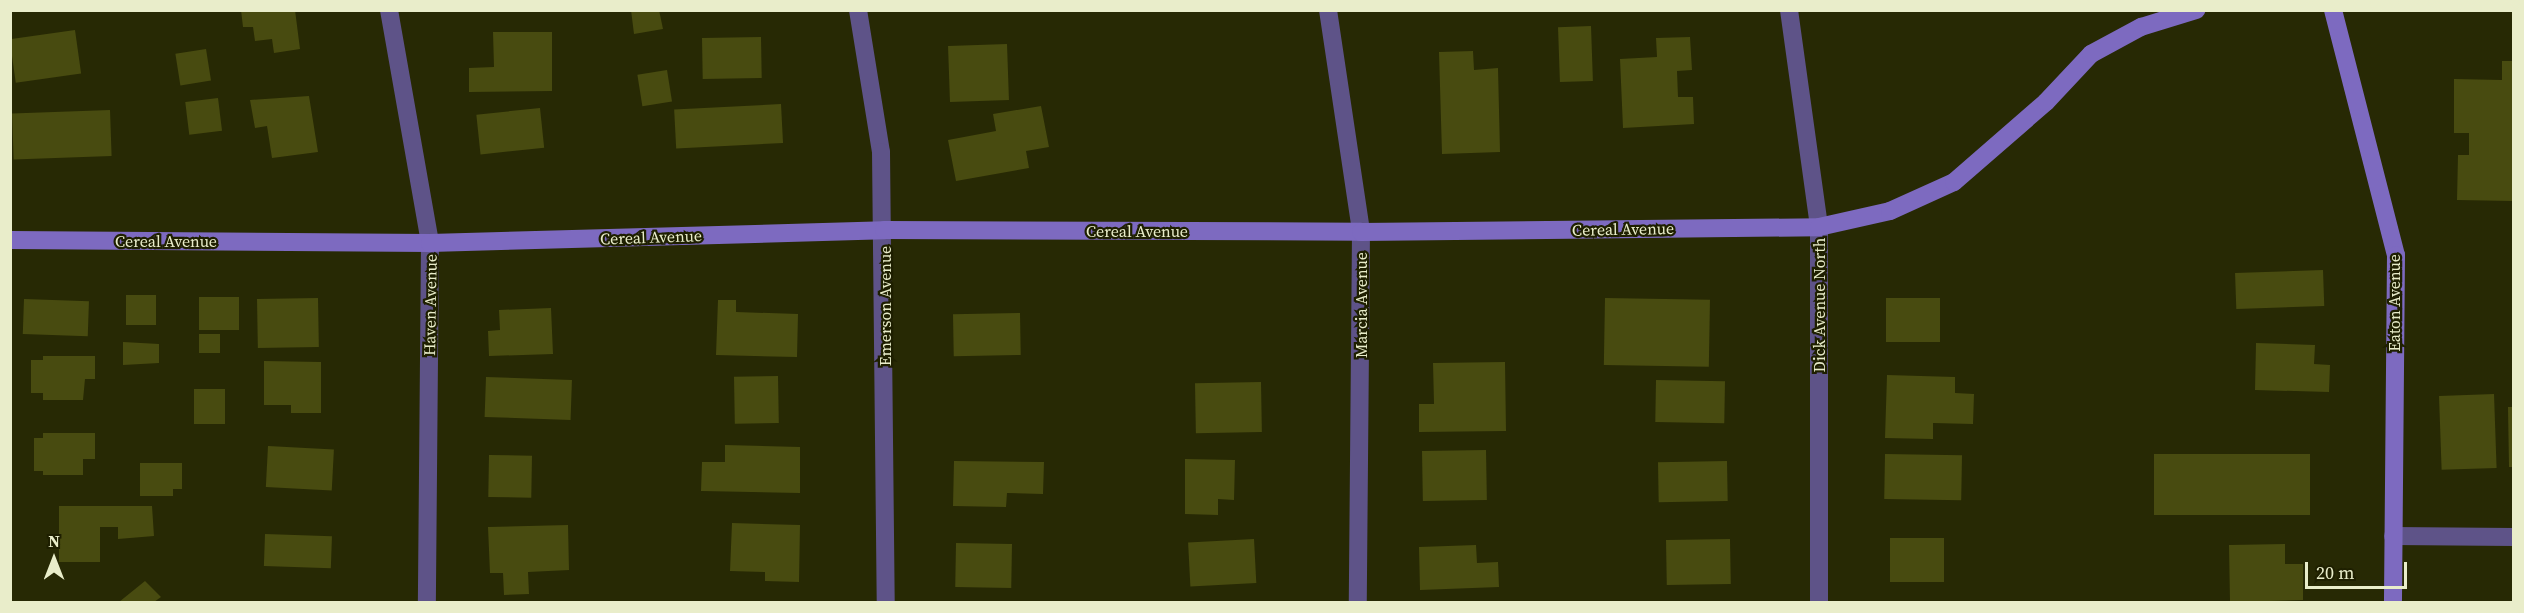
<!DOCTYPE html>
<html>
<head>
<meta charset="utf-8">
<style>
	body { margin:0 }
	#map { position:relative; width:2524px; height:613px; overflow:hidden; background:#272904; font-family:"Source Serif 4",serif }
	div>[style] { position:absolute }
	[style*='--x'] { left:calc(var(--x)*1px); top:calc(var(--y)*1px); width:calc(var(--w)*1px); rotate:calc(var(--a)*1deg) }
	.building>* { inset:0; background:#484b10; transform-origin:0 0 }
	.street>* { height:18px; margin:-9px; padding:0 9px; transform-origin:9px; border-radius:9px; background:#5e5388 }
	.secondary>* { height:18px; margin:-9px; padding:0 9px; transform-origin:9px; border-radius:9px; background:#7d6ac0 }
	span { translate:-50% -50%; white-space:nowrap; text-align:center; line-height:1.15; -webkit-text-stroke:4.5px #1e1f00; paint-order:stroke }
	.street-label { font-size:16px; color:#e9edca }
	.frame { position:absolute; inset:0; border:12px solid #e9edca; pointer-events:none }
	.north { position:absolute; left:24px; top:529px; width:60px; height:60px; -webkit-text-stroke:4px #1e1f00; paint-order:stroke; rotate:0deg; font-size:16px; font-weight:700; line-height:24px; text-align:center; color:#e9edca }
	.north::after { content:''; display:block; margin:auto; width:21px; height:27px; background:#e9edca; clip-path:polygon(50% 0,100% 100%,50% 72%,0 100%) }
	.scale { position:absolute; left:2305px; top:562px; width:102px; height:27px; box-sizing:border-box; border:3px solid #e9edca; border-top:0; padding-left:8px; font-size:18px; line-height:21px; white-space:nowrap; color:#e9edca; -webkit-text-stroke:4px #1e1f00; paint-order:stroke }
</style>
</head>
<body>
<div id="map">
	<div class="building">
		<i style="clip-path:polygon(241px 10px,295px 10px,300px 49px,274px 53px,272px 39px,255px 41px,253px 27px,243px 27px)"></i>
		<i style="clip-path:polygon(631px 10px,659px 10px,663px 29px,634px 34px)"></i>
		<i style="left:1591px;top:26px;width:55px;height:33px;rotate:88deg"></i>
		<i style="left:75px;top:30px;width:44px;height:66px;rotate:82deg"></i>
		<i style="clip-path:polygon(493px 32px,552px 32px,552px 91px,469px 92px,469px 68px,494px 67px)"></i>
		<i style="left:761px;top:37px;width:41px;height:59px;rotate:89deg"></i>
		<i style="clip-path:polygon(1690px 37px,1692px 70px,1677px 71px,1678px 97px,1693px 97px,1694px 124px,1623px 128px,1620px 59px,1657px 57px,1656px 38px)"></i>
		<i style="left:1007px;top:44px;width:56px;height:59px;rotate:88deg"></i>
		<i style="left:206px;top:49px;width:32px;height:31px;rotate:81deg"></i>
		<i style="clip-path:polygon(1473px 51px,1474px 70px,1498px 68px,1500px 152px,1442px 154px,1439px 52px)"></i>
		<i style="clip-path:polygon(2502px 61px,2514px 61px,2514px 201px,2457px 200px,2458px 155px,2469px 155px,2469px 133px,2454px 133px,2454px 79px,2502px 80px)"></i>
		<i style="left:667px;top:70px;width:32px;height:30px;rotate:81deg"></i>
		<i style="clip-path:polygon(309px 96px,318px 152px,272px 158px,267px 126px,255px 128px,250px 100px)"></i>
		<i style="left:218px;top:98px;width:33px;height:33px;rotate:83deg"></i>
		<i style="left:781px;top:104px;width:39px;height:107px;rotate:87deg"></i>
		<i style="clip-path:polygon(1041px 106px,1049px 147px,1026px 151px,1029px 168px,956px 181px,948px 140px,996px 131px,993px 114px)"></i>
		<i style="left:540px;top:108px;width:40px;height:64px;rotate:84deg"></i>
		<i style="left:110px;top:110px;width:46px;height:98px;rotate:88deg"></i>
		<i style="left:2323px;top:270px;width:36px;height:88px;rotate:88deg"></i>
		<i style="left:126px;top:295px;width:30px;height:30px"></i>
		<i style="left:199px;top:297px;width:40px;height:33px"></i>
		<i style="left:318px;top:298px;width:49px;height:61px;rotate:89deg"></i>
		<i style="left:1605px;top:298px;width:105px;height:67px;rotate:1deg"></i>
		<i style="left:1940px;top:298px;width:44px;height:54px;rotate:90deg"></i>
		<i style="left:24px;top:299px;width:65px;height:35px;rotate:2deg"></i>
		<i style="clip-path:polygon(718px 300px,736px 300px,736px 312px,798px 314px,797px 357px,716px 355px)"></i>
		<i style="clip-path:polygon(551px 308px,553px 354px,489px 356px,488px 331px,500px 330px,499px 310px)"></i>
		<i style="left:1020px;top:313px;width:42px;height:67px;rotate:89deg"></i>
		<i style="left:199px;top:334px;width:21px;height:19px"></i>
		<i style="clip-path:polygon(123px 342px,159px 344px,159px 363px,123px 365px)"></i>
		<i style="clip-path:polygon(2256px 343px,2315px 345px,2314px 364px,2330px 365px,2329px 392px,2255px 390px)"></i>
		<i style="clip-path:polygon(43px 356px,95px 356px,95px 379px,85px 379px,83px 400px,43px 400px,43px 393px,31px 393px,31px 360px,43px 360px)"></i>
		<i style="clip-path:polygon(264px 361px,321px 362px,321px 413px,291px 413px,291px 405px,264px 405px)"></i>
		<i style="clip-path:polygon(1505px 362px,1506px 431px,1419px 432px,1419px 404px,1434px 404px,1433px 363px)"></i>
		<i style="clip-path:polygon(1887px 375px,1955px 377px,1955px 393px,1974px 394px,1973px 424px,1933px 423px,1933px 439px,1885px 438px)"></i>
		<i style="left:778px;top:376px;width:47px;height:44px;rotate:89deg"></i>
		<i style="left:486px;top:377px;width:86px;height:40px;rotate:2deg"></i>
		<i style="left:1656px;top:380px;width:69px;height:42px;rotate:1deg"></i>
		<i style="left:1261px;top:382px;width:50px;height:66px;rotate:89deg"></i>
		<i style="left:225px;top:389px;width:35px;height:31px;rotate:90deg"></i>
		<i style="left:2494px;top:394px;width:74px;height:55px;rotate:88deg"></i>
		<i style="clip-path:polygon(2508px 407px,2514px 407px,2514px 467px,2509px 467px)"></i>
		<i style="clip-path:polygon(43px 433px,95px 433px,95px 459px,83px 459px,83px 475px,43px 475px,43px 471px,34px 471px,34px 438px,43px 438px)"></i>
		<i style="clip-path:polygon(725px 445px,800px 447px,800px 493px,701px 491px,702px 462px,725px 462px)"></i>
		<i style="left:268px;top:446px;width:66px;height:41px;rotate:3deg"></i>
		<i style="left:1486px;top:450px;width:50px;height:64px;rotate:89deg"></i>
		<i style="left:1885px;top:454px;width:77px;height:45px;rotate:1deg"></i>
		<i style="left:2154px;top:454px;width:156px;height:61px"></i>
		<i style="left:489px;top:455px;width:43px;height:42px;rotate:1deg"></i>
		<i style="clip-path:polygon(1185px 459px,1235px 460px,1234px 500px,1218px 499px,1218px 515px,1185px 514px)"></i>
		<i style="clip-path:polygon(954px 461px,1044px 462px,1043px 494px,1007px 493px,1006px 507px,953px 506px)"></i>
		<i style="left:1727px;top:461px;width:40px;height:69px;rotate:89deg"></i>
		<i style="clip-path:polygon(140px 463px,182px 463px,182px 489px,173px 489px,173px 496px,140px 496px)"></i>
		<i style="clip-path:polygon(59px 506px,152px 506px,154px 536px,118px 539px,118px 527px,100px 527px,100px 562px,59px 562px,59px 546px,52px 546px,52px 534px,59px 534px)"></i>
		<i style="clip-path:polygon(732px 523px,800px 525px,799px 582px,765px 581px,765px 572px,730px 571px)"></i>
		<i style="clip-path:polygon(568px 525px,569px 570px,528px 572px,529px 594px,504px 595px,503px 573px,490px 573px,488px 527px)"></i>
		<i style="left:265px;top:534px;width:67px;height:32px;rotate:2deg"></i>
		<i style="left:1944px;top:538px;width:44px;height:54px;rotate:90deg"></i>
		<i style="left:1254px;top:539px;width:44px;height:66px;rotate:87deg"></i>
		<i style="left:1730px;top:539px;width:45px;height:64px;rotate:89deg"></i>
		<i style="left:956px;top:543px;width:56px;height:44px;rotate:1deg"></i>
		<i style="clip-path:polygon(2285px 544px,2285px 564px,2303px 564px,2303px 600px,2230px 602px,2229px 545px)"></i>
		<i style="clip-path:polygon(1476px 545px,1477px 563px,1498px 562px,1499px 587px,1420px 590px,1419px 547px)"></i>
		<i style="clip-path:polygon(145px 581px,161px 597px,154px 602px,119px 602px)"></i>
	</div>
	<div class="street">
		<i style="--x:389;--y:10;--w:237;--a:80"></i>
		<i style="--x:430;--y:243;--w:359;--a:90.5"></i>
		<i style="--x:858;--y:10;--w:144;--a:80.8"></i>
		<i style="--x:881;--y:152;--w:450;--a:89.4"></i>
		<i style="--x:1328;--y:10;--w:224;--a:81.5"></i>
		<i style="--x:1361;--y:232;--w:370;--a:90.5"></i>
		<i style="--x:1789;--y:10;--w:219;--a:82.1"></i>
		<i style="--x:1819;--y:227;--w:375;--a:90"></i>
		<i style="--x:2393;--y:536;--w:121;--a:0.5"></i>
	</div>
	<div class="secondary">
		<i style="--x:2333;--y:10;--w:253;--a:75.6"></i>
		<i style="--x:2396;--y:255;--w:347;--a:90.5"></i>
		<i style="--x:10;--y:240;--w:420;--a:0.4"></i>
		<i style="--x:430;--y:243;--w:454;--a:-1.6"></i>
		<i style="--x:884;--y:230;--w:477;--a:0.2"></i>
		<i style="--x:1361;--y:232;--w:458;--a:-0.6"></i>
		<i style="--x:1819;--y:227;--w:73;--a:-12.7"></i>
		<i style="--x:1890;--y:211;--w:70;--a:-24.4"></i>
		<i style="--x:1954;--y:182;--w:122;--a:-41"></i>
		<i style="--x:2046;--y:102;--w:66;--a:-46.8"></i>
		<i style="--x:2091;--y:54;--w:57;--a:-28.4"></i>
		<i style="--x:2141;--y:27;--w:58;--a:-17.2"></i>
	</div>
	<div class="street-label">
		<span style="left:1623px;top:229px;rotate:-1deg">Cereal Avenue</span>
		<span style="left:1137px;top:231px">Cereal Avenue</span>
		<span style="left:651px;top:237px;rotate:-2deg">Cereal Avenue</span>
		<span style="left:166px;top:241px">Cereal Avenue</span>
		<span style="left:2394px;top:303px;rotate:-90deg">Eaton Avenue</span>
		<span style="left:430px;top:305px;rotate:-89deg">Haven Avenue</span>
		<span style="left:1361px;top:305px;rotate:-90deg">Marcia Avenue</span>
		<span style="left:1819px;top:305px;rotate:-90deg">Dick Avenue North</span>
		<span style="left:885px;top:306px;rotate:-90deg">Emerson Avenue</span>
	</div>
	<div class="frame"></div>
	<div class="north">N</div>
	<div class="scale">20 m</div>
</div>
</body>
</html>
